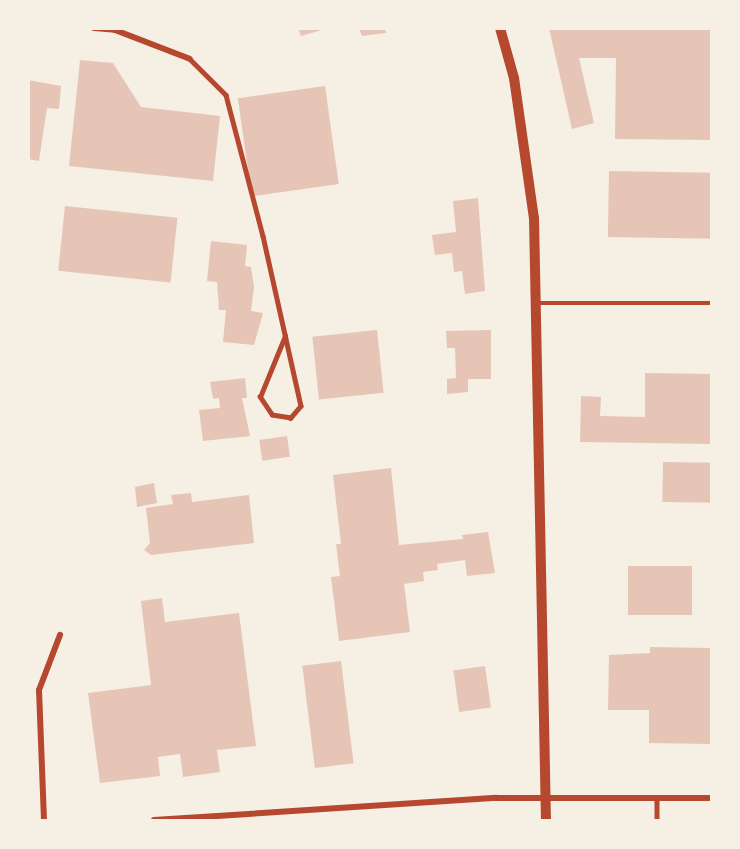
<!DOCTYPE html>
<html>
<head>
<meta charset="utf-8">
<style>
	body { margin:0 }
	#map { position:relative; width:740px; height:849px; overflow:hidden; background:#f6efe4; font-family:Manrope,sans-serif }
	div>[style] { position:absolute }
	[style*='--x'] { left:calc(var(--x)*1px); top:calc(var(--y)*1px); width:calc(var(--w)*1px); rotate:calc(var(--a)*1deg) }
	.building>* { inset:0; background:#e6c5b7; transform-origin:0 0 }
	.service>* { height:4.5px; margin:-2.25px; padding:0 2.25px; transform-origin:2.25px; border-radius:2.25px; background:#b5482f }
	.minor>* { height:6px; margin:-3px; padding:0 3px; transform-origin:3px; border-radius:3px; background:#b5482f }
	.tertiary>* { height:10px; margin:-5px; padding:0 5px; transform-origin:5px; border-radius:5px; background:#b5482f }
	span { translate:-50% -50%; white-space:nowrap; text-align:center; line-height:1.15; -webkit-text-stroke:6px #f6efe4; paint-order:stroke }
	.frame { position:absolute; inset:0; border:30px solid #f6efe4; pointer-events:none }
</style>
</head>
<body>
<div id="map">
	<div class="building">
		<i style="clip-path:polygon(298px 28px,324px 28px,325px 29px,301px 36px)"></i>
		<i style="clip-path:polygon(359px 28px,385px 28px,386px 33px,362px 36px)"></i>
		<i style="clip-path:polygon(549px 28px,712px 28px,712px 140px,615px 139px,616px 58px,579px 58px,594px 123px,572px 129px)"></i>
		<i style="clip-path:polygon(80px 60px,113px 63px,141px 107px,220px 116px,213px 181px,69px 166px)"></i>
		<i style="clip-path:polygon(28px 80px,61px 86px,59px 109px,47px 108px,39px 161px,28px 159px)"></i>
		<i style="left:325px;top:86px;width:99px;height:88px;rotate:82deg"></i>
		<i style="left:609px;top:171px;width:103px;height:66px;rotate:1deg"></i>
		<i style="clip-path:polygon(478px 198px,485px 291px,465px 294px,462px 271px,454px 272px,452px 253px,435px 255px,432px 235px,456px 232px,453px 201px)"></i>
		<i style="left:65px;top:206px;width:113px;height:65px;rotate:6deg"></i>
		<i style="clip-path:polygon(211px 241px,247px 245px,245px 266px,251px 267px,254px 287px,251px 311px,263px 313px,254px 345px,223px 342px,226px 310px,219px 310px,217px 282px,207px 281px)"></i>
		<i style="left:377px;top:330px;width:63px;height:65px;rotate:84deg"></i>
		<i style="clip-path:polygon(491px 330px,491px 379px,468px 379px,468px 392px,447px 394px,447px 379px,456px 378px,455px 348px,447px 348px,446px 331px)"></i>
		<i style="clip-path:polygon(645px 373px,712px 374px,712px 444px,580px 442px,581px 396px,601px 397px,600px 416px,645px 417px)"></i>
		<i style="clip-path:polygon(245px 378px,247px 398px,242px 398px,250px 436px,203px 441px,199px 410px,220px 408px,219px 398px,213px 399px,210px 382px)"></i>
		<i style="left:287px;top:436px;width:21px;height:28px;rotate:82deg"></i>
		<i style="left:663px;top:462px;width:49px;height:40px;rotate:1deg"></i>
		<i style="clip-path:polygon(391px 468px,399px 545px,463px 539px,462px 535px,488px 532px,495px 573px,467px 576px,465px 560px,437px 564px,438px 570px,423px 572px,424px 581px,404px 584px,410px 632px,339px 641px,331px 577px,340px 576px,336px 544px,341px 544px,333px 475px)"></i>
		<i style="clip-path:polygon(154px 483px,157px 503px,137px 507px,135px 487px)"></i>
		<i style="clip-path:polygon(191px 493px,192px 502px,249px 495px,254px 543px,151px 555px,144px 550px,150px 543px,146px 508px,173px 504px,171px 495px)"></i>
		<i style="left:628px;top:566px;width:64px;height:49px"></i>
		<i style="clip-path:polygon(162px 598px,165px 622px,239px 613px,256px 746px,217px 750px,220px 772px,183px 777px,180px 754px,158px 757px,160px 776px,100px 783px,88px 693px,151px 685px,141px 601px)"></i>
		<i style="clip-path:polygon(650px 647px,712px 648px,712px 744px,649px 743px,649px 710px,608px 710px,609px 655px,650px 653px)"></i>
		<i style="left:341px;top:661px;width:103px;height:39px;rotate:83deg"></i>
		<i style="left:485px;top:666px;width:42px;height:32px;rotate:82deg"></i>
	</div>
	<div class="service">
		<i style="--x:190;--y:59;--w:51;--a:45"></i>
		<i style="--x:226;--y:95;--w:146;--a:75.3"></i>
		<i style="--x:263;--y:236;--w:174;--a:77.4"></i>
		<i style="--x:301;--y:406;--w:16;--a:130"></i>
		<i style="--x:291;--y:418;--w:19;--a:-171"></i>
		<i style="--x:272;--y:415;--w:22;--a:-124"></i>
		<i style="--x:260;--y:397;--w:66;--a:-67.7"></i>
		<i style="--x:535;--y:303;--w:177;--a:0"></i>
		<i style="--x:657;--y:799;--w:21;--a:90"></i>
	</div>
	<div class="minor">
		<i style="--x:94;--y:28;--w:21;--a:5"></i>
		<i style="--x:115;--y:30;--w:80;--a:21.1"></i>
		<i style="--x:44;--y:820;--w:130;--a:-92.2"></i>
		<i style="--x:39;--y:690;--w:59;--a:-69.1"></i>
		<i style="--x:154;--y:820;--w:343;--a:-3.7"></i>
		<i style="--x:496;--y:798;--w:216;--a:0"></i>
	</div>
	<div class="tertiary">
		<i style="--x:500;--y:28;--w:52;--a:74.4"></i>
		<i style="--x:514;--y:78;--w:141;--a:81.9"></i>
		<i style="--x:534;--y:218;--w:602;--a:88.86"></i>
	</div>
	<div class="frame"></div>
</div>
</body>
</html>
